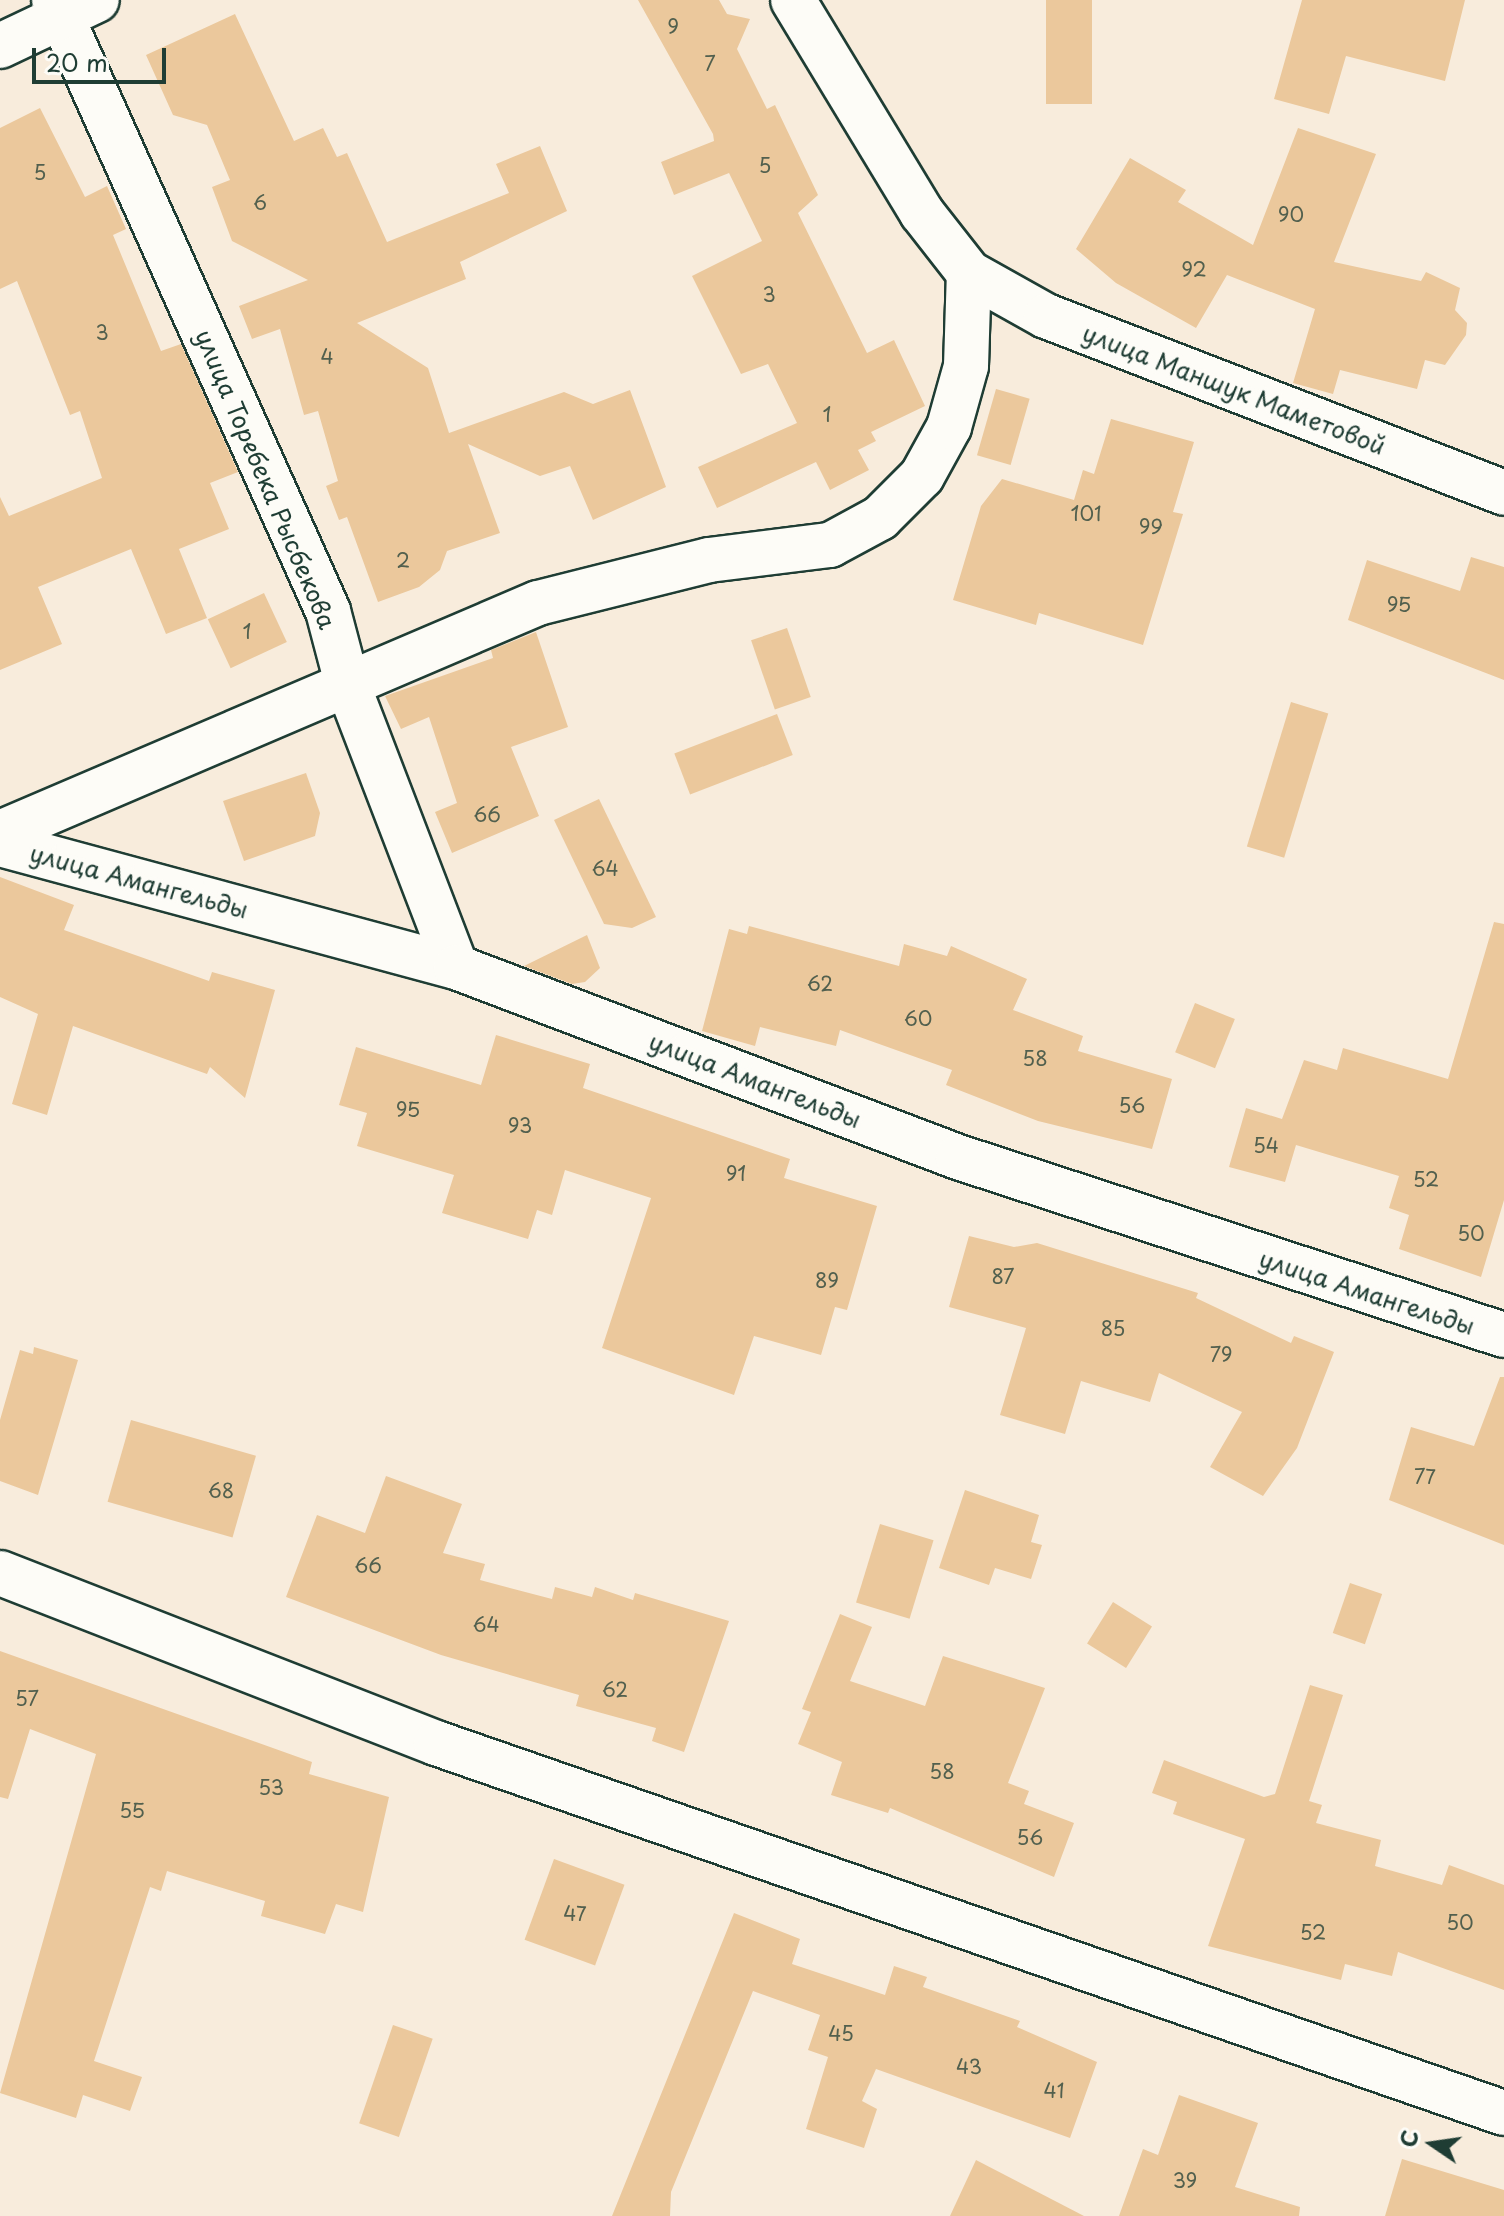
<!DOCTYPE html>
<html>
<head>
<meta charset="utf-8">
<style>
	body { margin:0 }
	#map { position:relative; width:1504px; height:2216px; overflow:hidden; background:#f8ecdc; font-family:"Playpen Sans",sans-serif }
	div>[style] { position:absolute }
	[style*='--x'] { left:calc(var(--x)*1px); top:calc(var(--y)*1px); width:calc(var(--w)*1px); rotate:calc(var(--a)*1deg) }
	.building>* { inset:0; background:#ebc89c; transform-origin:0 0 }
	.roads { filter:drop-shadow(2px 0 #1f3d34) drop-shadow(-2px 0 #1f3d34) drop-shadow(0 2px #1f3d34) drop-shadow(0 -2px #1f3d34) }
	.minor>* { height:44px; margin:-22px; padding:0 22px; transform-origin:22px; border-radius:22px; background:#fdfcf7 }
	span { translate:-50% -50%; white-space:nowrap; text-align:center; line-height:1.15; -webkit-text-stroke:8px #fdfcf7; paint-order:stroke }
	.number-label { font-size:20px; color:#52604e }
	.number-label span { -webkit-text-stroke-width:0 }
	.street-label { font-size:24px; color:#1f3d34 }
	.north { position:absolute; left:1392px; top:2104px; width:80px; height:80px; -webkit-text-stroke:6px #fdfcf7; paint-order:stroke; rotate:283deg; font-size:22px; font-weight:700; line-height:32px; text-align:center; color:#1f3d34 }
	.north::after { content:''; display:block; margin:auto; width:28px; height:36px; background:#1f3d34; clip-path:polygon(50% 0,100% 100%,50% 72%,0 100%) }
	.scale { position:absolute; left:32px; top:48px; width:134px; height:36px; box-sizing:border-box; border:4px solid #1f3d34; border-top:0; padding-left:10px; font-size:24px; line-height:28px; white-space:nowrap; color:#1f3d34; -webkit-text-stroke:6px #fdfcf7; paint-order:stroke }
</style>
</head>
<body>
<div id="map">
	<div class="building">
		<i style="clip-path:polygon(638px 0,719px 0,727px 14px,750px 19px,737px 49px,767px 109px,775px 105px,818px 195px,798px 213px,867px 353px,894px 340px,925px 406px,871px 432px,876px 441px,858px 450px,869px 470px,830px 490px,816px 462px,717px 508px,698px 467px,797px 423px,768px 364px,741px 374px,692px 276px,762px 241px,729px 173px,674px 195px,661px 162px,714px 141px,713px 134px)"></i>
		<i style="left:1046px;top:0;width:46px;height:104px"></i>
		<i style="clip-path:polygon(1302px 0,1465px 0,1445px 81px,1346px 56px,1329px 114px,1274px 99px)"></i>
		<i style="clip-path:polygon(235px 14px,294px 141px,323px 128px,337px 157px,347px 153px,387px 242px,509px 193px,496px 164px,540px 146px,567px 211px,460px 262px,466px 279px,357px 323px,428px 368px,449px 433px,564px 392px,593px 404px,630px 390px,666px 487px,593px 520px,570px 466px,540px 476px,468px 444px,500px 533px,447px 551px,440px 570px,419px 587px,378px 602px,347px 517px,339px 520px,326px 486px,338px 481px,318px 411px,304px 415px,280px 329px,252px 339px,239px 306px,308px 280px,232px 241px,212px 187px,230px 180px,207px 125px,173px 115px,146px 55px)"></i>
		<i style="clip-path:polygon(40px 108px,85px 197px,107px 186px,126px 229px,113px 235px,161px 351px,181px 344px,238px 472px,210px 483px,229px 529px,179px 549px,207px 618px,166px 634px,131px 549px,38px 587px,62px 644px,0 670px,0 497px,9px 516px,102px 478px,80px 411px,70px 415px,17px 281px,0 289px,0 128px)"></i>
		<i style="clip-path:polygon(1298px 128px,1376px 154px,1334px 262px,1421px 281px,1426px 272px,1460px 288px,1455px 310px,1467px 323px,1466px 335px,1445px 365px,1425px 360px,1417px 389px,1340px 370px,1333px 394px,1293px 383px,1315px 309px,1227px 275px,1196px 328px,1116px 283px,1076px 249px,1130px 158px,1186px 190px,1178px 202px,1253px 245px)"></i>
		<i style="left:996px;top:389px;width:35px;height:69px;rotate:16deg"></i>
		<i style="clip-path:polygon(1111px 419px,1194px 442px,1173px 512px,1183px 514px,1143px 645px,1039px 613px,1036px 625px,953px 600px,981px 506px,1002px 479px,1074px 500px,1083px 470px,1094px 474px)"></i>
		<i style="clip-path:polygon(1471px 557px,1504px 567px,1504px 680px,1348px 620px,1367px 560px,1460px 591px)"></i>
		<i style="left:264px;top:593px;width:54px;height:62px;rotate:65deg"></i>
		<i style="left:787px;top:628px;width:73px;height:38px;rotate:71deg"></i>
		<i style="clip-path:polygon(536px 632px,568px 727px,511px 747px,539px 816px,452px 853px,435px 812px,457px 803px,429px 717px,401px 729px,385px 696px,493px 658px,491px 650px)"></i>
		<i style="left:1291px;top:702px;width:39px;height:151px;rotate:17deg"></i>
		<i style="left:777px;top:714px;width:44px;height:110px;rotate:69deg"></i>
		<i style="clip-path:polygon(306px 773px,320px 813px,315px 836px,244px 861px,223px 801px)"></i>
		<i style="clip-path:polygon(599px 799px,656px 917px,632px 928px,604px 924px,554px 820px)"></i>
		<i style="clip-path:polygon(0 877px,74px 905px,64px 930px,209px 981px,212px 972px,275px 990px,245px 1098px,210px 1067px,207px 1074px,73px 1026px,47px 1115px,12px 1104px,38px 1014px,0 997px)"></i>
		<i style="clip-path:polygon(1494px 922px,1504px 924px,1504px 1200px,1481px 1277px,1399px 1249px,1409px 1215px,1389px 1208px,1399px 1176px,1296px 1145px,1285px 1182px,1229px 1167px,1246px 1108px,1282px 1119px,1304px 1060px,1337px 1070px,1343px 1048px,1448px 1079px)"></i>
		<i style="clip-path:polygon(749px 926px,899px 966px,904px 944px,947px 956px,951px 946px,1027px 979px,1013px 1010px,1083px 1036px,1078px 1051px,1172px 1079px,1152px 1149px,1038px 1121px,946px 1085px,952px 1070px,840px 1030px,836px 1046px,760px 1027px,755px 1046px,702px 1031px,729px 929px,747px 934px)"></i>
		<i style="clip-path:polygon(587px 935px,600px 968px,585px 982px,572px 984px,524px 966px)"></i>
		<i style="left:1195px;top:1003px;width:43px;height:53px;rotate:22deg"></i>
		<i style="clip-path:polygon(496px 1035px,590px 1064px,583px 1088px,790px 1159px,784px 1178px,877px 1206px,847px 1310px,835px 1307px,821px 1355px,754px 1336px,734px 1395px,602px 1348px,651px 1198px,565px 1170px,552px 1215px,537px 1210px,528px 1239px,442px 1213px,454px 1175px,357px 1146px,367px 1113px,339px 1105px,356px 1047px,481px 1085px)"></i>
		<i style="clip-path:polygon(969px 1236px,1014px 1247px,1037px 1243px,1198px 1293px,1196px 1298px,1291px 1343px,1294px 1336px,1334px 1352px,1297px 1448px,1263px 1496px,1210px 1467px,1242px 1412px,1159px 1373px,1150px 1402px,1081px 1381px,1065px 1434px,1000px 1415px,1026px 1328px,949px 1307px)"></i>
		<i style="clip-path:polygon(34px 1347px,78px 1360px,38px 1495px,0 1481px,0 1420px,20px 1350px,33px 1354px)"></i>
		<i style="clip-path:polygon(1500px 1377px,1504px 1377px,1504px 1545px,1389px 1500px,1411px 1427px,1474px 1446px)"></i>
		<i style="left:131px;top:1420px;width:130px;height:85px;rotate:16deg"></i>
		<i style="clip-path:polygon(386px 1476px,462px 1504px,443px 1553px,485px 1564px,480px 1580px,552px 1599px,555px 1587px,592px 1597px,595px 1587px,633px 1600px,635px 1593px,729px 1621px,684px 1752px,652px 1741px,656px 1728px,576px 1706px,579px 1695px,441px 1655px,286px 1597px,317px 1515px,365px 1533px)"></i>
		<i style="clip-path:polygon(965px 1490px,1039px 1515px,1031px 1542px,1042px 1545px,1031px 1579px,995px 1568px,989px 1585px,939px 1568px)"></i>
		<i style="left:880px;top:1524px;width:56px;height:82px;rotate:17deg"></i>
		<i style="left:1350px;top:1583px;width:34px;height:53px;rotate:19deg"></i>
		<i style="left:1113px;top:1602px;width:46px;height:49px;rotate:32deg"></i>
		<i style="clip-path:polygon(840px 1614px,872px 1627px,850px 1681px,925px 1706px,943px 1656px,1045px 1688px,1008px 1783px,1029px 1791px,1024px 1804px,1074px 1823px,1054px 1877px,890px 1808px,888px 1813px,831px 1795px,842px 1762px,798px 1744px,811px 1712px,802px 1709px)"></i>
		<i style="clip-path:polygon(0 1651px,312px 1762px,309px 1774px,389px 1797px,363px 1912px,336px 1904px,325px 1934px,261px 1916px,265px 1901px,167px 1871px,161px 1891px,150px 1887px,94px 2061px,142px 2077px,130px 2111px,83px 2095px,76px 2118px,0 2093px,96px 1754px,30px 1729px,8px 1799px,0 1797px)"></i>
		<i style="clip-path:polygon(1310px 1685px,1343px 1695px,1309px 1801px,1322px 1805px,1316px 1823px,1381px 1840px,1375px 1866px,1442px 1885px,1449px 1865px,1504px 1885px,1504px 1990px,1398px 1952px,1392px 1976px,1345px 1964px,1341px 1980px,1208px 1946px,1245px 1839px,1173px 1814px,1177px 1802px,1152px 1793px,1164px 1760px,1264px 1797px,1275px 1794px)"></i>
		<i style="left:554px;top:1859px;width:75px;height:86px;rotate:20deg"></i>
		<i style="clip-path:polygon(734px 1913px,800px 1939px,792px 1964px,885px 1995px,894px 1966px,927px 1977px,923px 1987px,1020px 2021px,1017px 2027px,1097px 2062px,1070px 2138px,876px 2069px,862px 2101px,877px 2109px,864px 2148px,806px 2129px,828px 2057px,808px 2050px,820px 2015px,753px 1991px,671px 2192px,670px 2216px,612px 2216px)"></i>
		<i style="left:393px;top:2025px;width:42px;height:104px;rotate:19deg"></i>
		<i style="clip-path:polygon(1179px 2095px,1258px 2123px,1235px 2187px,1300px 2207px,1299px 2216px,1119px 2216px,1143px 2149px,1158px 2155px)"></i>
		<i style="clip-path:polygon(1402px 2159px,1504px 2190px,1504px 2216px,1385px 2216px)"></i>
		<i style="clip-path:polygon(976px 2160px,1084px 2216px,950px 2216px)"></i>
	</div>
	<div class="roads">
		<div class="minor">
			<i style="--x:54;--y:0;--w:670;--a:65.85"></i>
			<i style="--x:328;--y:611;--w:74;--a:75.2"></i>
			<i style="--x:347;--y:683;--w:304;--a:69"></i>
			<i style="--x:793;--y:0;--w:249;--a:58.8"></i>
			<i style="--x:922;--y:213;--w:76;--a:51.9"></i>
			<i style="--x:969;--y:273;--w:88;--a:29.2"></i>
			<i style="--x:1046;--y:316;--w:491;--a:21.1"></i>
			<i style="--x:0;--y:46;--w:107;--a:-25.4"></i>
			<i style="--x:0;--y:833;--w:585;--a:-23.15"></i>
			<i style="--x:538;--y:603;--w:176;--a:-14.1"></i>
			<i style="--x:709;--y:560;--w:122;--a:-7.1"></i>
			<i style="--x:830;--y:545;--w:57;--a:-28.4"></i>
			<i style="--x:880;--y:518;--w:59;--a:-45"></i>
			<i style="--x:922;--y:476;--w:56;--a:-61.1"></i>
			<i style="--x:949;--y:427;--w:63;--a:-74.4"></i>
			<i style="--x:966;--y:366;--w:93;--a:-88.2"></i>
			<i style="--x:0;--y:844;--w:472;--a:15.1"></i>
			<i style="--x:456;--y:967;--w:537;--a:20.73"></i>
			<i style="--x:958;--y:1157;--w:574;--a:18.06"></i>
			<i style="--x:0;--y:1573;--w:468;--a:21.3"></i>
			<i style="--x:436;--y:1743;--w:1130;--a:19.11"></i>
		</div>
	</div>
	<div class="number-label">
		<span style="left:673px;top:26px">9</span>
		<span style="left:710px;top:63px">7</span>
		<span style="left:765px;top:165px">5</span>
		<span style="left:40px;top:172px">5</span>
		<span style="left:260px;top:202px">6</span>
		<span style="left:1291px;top:214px">90</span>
		<span style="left:1194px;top:269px">92</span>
		<span style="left:769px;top:294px">3</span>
		<span style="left:102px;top:332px">3</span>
		<span style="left:327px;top:356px">4</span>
		<span style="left:827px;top:414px">1</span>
		<span style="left:1086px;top:513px">101</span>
		<span style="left:1151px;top:526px">99</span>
		<span style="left:403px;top:560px">2</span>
		<span style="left:1399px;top:604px">95</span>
		<span style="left:247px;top:631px">1</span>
		<span style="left:487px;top:814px">66</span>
		<span style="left:605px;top:868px">64</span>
		<span style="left:820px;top:983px">62</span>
		<span style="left:918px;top:1018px">60</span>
		<span style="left:1035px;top:1058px">58</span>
		<span style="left:1132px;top:1105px">56</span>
		<span style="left:408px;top:1109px">95</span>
		<span style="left:520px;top:1125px">93</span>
		<span style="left:1266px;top:1145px">54</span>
		<span style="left:736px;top:1173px">91</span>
		<span style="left:1426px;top:1179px">52</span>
		<span style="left:1471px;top:1233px">50</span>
		<span style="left:1003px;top:1276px">87</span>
		<span style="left:827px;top:1280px">89</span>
		<span style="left:1113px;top:1328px">85</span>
		<span style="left:1221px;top:1354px">79</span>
		<span style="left:1425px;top:1476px">77</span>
		<span style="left:221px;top:1490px">68</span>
		<span style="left:368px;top:1565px">66</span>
		<span style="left:486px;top:1624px">64</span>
		<span style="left:615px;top:1689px">62</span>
		<span style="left:27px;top:1698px">57</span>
		<span style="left:942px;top:1771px">58</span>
		<span style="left:271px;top:1787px">53</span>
		<span style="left:132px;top:1810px">55</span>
		<span style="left:1030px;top:1837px">56</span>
		<span style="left:575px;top:1913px">47</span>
		<span style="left:1460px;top:1922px">50</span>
		<span style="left:1313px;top:1932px">52</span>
		<span style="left:841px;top:2033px">45</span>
		<span style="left:969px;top:2066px">43</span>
		<span style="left:1054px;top:2090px">41</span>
		<span style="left:1185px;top:2180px">39</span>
	</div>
	<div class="street-label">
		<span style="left:1234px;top:389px;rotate:21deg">улица Маншук Маметовой</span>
		<span style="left:266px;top:479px;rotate:67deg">улица Торебека Рысбекова</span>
		<span style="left:139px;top:881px;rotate:15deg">улица Амангельды</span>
		<span style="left:755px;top:1080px;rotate:21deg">улица Амангельды</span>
		<span style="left:1367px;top:1292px;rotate:18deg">улица Амангельды</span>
	</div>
	<div class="north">С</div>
	<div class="scale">20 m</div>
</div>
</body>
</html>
